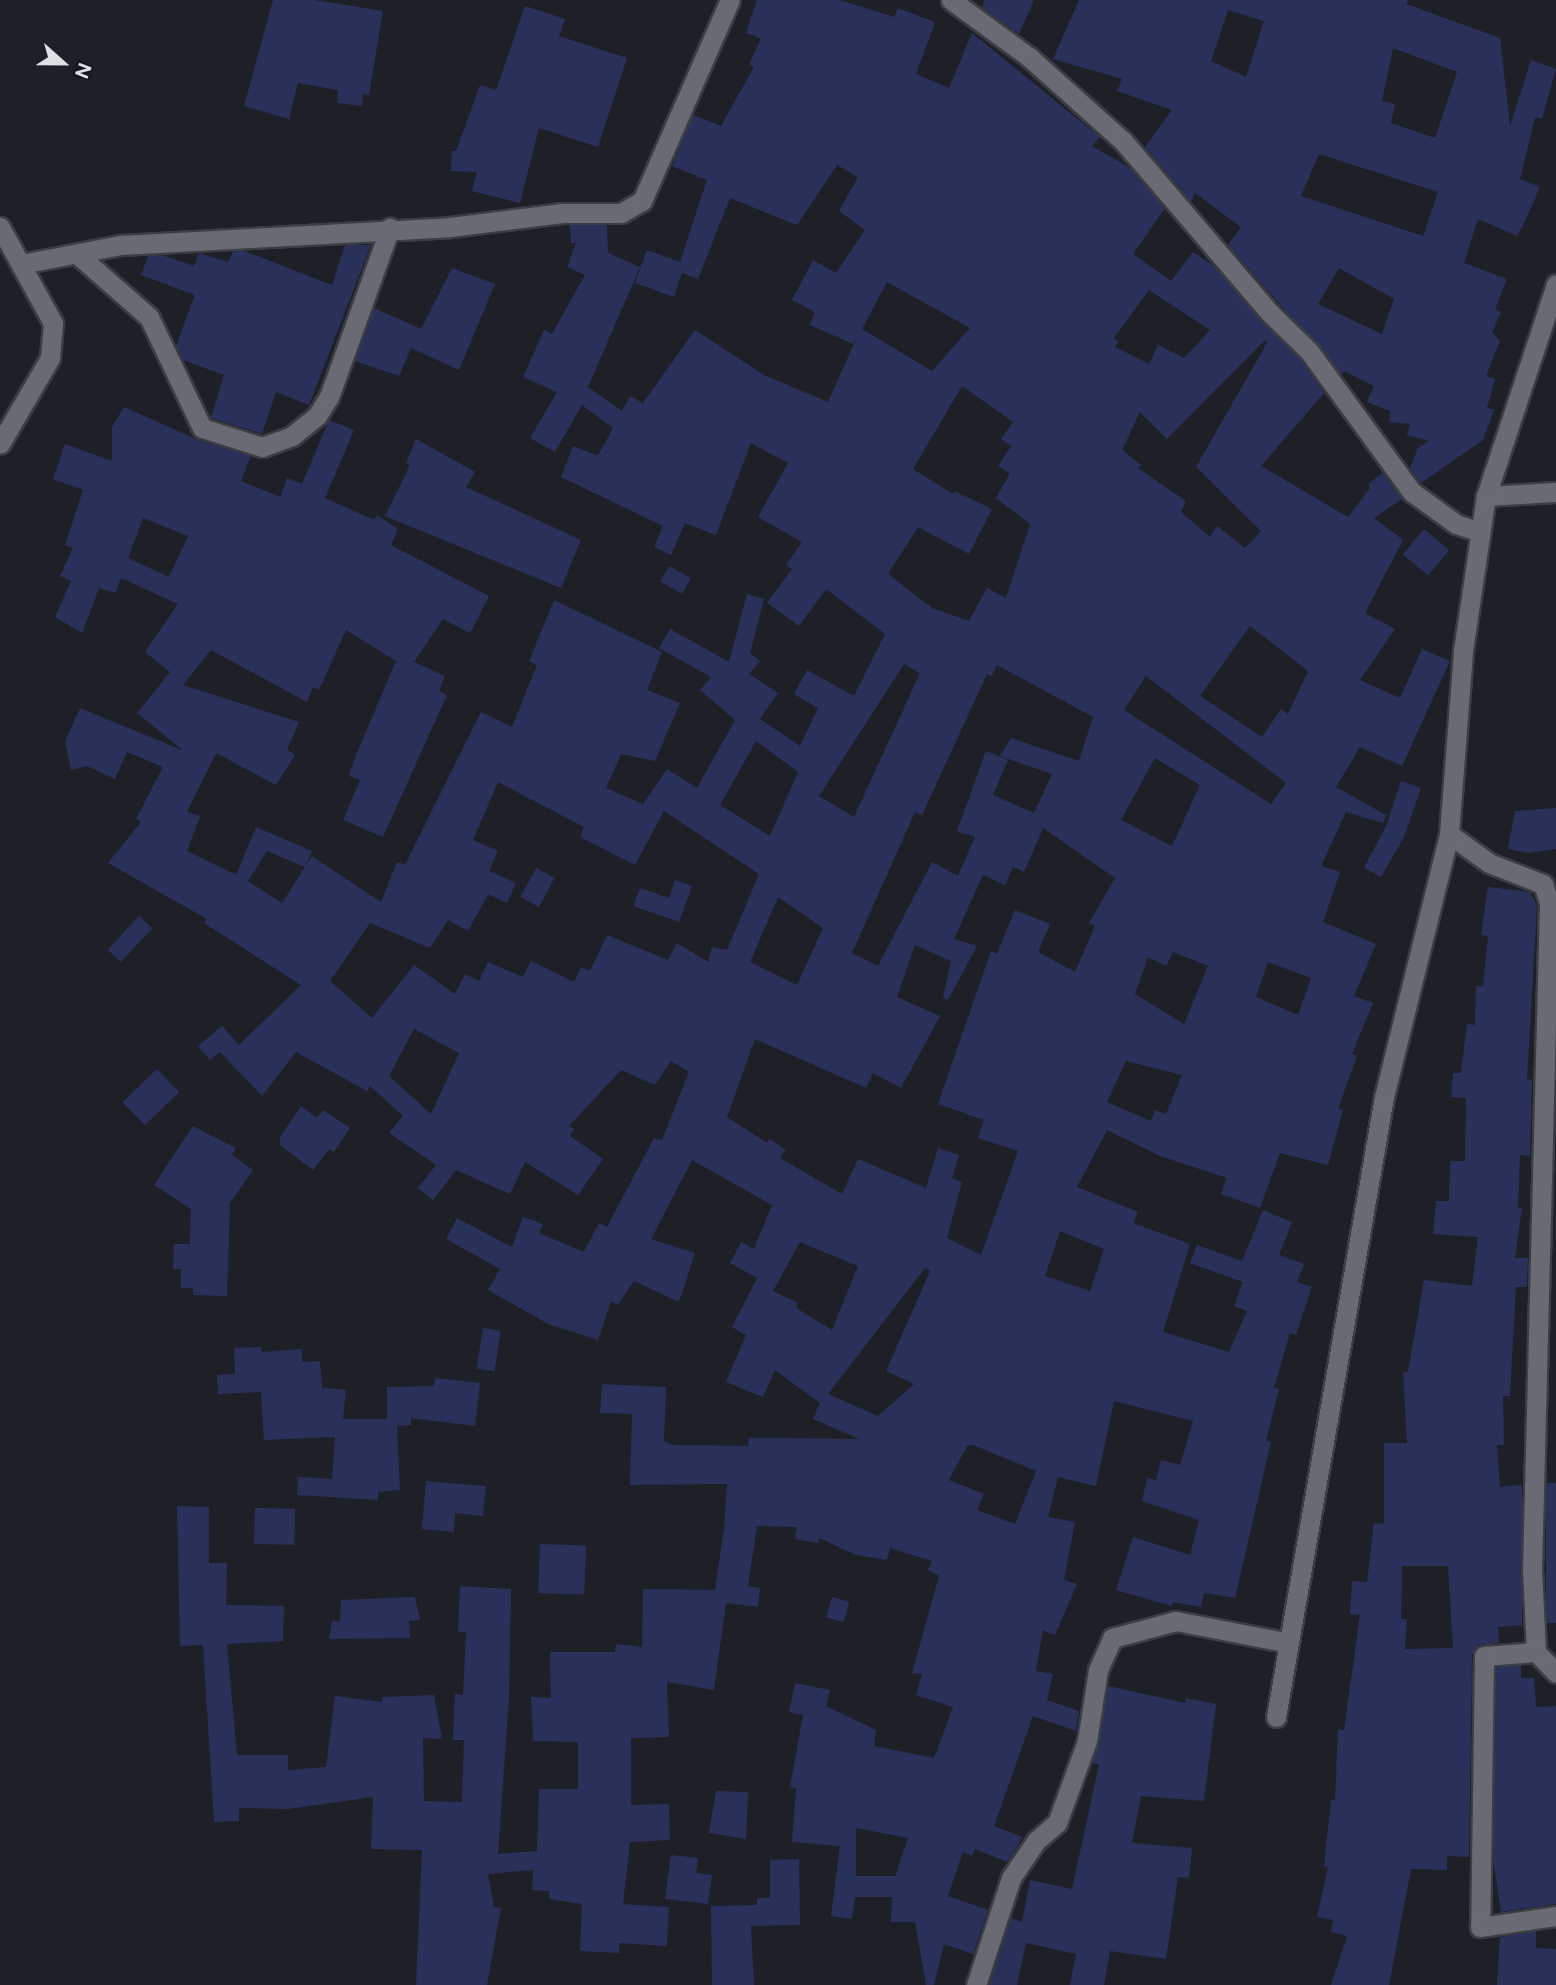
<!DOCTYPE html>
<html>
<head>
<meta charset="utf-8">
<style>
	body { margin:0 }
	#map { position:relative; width:1556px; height:1985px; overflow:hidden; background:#1e2028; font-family:Figtree,sans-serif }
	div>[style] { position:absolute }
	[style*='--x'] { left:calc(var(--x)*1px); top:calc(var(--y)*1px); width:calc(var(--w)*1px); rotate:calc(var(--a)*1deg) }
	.building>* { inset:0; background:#29315b; transform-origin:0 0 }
	.roads { filter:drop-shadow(2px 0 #3c3d43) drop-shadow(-2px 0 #3c3d43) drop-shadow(0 2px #3c3d43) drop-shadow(0 -2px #3c3d43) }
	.minor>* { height:19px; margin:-9.5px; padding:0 9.5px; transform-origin:9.5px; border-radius:9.5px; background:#696b74 }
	span { translate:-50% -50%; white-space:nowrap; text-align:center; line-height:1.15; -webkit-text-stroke:5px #15171e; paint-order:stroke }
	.north { position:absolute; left:28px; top:28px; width:70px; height:70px; -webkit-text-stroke:5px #15171e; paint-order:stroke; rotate:111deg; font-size:19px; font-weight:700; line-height:28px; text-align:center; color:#dfe0e5 }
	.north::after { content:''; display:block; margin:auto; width:24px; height:32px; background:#dfe0e5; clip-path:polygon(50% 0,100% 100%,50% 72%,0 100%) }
</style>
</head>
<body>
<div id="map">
	<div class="building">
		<i style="clip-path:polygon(273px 0,314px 0,383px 11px,369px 95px,363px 94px,362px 106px,337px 103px,338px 90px,298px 83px,289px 119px,244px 106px)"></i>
		<i style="clip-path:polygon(evenodd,757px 0,840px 0,894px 17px,898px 8px,935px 22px,916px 74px,949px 88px,972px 33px,1100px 137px,1092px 146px,1130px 168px,1165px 208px,1133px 254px,1171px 281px,1193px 252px,1214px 266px,1300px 359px,1324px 393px,1261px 466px,1348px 517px,1370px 488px,1368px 484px,1383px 473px,1402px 499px,1374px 518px,1403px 540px,1365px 613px,1395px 629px,1360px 680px,1400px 698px,1422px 649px,1450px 661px,1402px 766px,1360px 747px,1336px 787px,1386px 815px,1383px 823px,1346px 812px,1321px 866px,1340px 872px,1323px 922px,1376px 944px,1354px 996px,1373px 1003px,1352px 1054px,1357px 1056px,1338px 1109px,1343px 1110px,1328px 1165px,1280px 1153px,1260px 1208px,1221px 1194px,1227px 1178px,1160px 1156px,1107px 1130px,1077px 1187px,1138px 1212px,1133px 1223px,1190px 1244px,1163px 1332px,1229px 1352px,1247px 1311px,1234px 1306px,1243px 1282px,1190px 1263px,1197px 1245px,1242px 1261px,1263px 1210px,1292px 1222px,1279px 1255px,1304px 1264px,1297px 1282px,1312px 1287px,1296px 1335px,1290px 1333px,1274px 1388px,1279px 1389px,1266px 1441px,1271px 1442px,1235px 1598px,1204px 1593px,1201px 1607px,1173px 1602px,1172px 1606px,1116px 1590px,1133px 1537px,1190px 1555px,1199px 1520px,1142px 1501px,1147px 1478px,1156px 1480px,1161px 1460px,1180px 1465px,1193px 1421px,1114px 1401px,1096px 1486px,1058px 1477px,1048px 1517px,1075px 1522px,1064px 1580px,1077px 1584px,1055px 1635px,1043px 1630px,1036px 1671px,1053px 1674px,1047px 1700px,1079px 1711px,1076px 1731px,1033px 1716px,994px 1826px,1022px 1837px,1018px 1846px,1007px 1862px,975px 1849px,972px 1856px,963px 1852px,948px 1896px,988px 1910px,973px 1954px,944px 1944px,934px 1985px,926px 1985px,915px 1922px,891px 1922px,892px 1897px,855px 1897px,852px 1919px,831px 1916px,840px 1846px,792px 1842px,796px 1788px,790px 1787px,803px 1715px,789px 1712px,795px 1683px,830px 1690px,826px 1706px,876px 1730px,874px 1746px,934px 1758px,953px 1707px,916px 1695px,922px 1674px,912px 1673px,939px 1576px,928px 1570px,932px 1561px,890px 1548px,887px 1560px,856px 1555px,819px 1538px,818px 1543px,795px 1539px,797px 1527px,757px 1526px,748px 1586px,760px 1588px,758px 1607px,726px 1603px,714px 1690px,667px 1682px,669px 1737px,631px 1738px,631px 1805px,669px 1804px,670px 1840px,630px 1842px,623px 1904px,669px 1907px,667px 1946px,619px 1943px,619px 1953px,580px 1951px,582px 1904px,549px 1899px,549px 1891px,532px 1890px,533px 1870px,488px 1874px,494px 1907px,501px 1908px,487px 1985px,416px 1985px,422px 1850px,371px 1849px,373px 1797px,288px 1809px,239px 1808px,239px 1821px,214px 1822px,203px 1645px,180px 1646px,177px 1506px,209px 1507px,209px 1563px,227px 1563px,226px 1605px,284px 1606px,283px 1641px,227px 1644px,237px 1755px,288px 1755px,288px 1770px,326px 1767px,335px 1696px,382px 1702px,382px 1697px,434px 1695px,442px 1739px,423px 1738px,424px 1801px,462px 1802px,464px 1740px,453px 1740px,455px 1694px,463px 1695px,466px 1632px,458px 1632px,460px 1586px,511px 1589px,509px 1698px,498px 1854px,537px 1851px,539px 1789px,578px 1789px,578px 1742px,533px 1741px,531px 1697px,551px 1698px,550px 1652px,615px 1652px,616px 1644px,642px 1647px,643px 1589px,715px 1590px,724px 1528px,727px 1484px,630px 1485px,632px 1414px,600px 1413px,602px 1384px,666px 1387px,664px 1441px,673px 1445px,748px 1446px,749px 1438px,860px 1439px,813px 1419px,820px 1403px,775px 1370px,763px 1397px,726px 1382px,746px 1335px,732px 1327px,757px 1278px,730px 1263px,741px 1242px,754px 1249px,772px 1205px,692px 1160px,651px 1239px,695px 1253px,679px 1302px,634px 1281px,618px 1305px,611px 1301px,598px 1340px,548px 1324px,488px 1290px,500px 1269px,446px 1239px,457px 1218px,512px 1247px,523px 1217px,543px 1224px,539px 1233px,584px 1252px,599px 1223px,607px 1227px,654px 1138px,662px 1140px,689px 1072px,671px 1061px,655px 1085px,621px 1070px,569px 1126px,574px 1129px,570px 1136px,603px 1159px,578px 1195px,525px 1162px,510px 1194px,456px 1170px,433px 1200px,418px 1188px,436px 1165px,389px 1133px,403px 1116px,370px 1086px,367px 1091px,296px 1052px,262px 1096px,220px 1052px,210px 1060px,198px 1046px,222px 1026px,239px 1045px,301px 985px,204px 923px,207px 919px,108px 863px,141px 822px,136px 819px,163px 767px,127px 752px,115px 779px,87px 766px,71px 770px,65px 741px,80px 708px,184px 751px,137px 713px,170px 672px,145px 652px,178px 604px,121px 578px,115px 593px,99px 588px,82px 633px,55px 617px,71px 581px,60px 576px,73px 548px,65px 545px,83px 490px,53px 479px,65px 444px,112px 461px,112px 427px,124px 407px,198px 440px,251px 456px,241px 481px,280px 497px,287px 478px,302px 484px,329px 420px,354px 430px,325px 498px,374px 520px,377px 515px,398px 529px,391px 545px,489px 596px,470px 633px,443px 619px,414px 662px,445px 676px,439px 691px,447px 695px,383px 837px,343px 820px,360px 780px,349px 776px,356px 755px,396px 661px,346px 630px,319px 690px,313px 687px,307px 702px,211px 650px,183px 685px,299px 722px,287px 750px,295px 755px,276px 785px,216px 753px,187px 812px,200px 816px,187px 851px,236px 875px,256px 827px,312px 851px,305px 867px,267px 851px,248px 881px,282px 903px,312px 856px,381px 902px,397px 862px,405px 865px,481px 712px,512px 727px,537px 665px,529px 661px,554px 600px,662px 652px,647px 690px,680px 703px,655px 761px,621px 754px,606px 788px,643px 804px,667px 769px,697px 788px,735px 720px,700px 690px,711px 677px,659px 648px,670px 629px,729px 662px,747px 594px,764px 599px,750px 653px,760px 661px,749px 674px,778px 693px,760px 719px,800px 746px,818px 708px,794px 694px,807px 670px,854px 696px,885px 634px,826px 589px,799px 626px,767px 603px,792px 569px,786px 565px,802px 542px,758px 517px,788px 463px,751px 443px,716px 535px,685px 523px,671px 555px,654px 547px,663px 526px,561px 477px,573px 446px,598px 456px,613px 428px,582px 405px,555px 452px,530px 438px,557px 392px,523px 377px,544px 330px,552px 334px,585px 275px,567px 267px,576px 243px,571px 243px,570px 225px,607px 225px,608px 253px,640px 267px,588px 387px,622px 411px,630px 396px,643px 403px,695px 330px,764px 375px,828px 402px,857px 337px,853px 344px,810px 325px,815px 312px,792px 300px,813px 260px,836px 273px,865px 230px,839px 211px,858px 177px,837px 165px,797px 225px,730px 198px,698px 279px,682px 273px,674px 297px,635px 283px,647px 250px,680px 262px,707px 180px,672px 166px,693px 115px,721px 126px,754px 67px,749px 65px,761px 38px,746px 33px,757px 0,887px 282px,970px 328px,932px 371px,862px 329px,887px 282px,757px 0,1149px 290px,1210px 330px,1184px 358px,1158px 345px,1149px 364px,1115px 347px,1118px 341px,1114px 338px,1149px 290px,757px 0,1265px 340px,1267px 343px,1196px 467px,1261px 531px,1245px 548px,1217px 526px,1210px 537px,1181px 512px,1186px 501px,1138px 468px,1141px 465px,1122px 450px,1140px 412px,1167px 439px,1265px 340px,757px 0,962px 386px,1013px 422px,1001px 439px,1011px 446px,998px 466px,1010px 473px,996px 498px,1030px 524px,1006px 598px,987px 588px,969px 621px,932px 608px,888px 574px,918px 527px,969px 554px,992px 509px,954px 491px,953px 494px,913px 469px,962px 386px,757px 0,143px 518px,188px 536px,169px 577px,128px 558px,143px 518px,757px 0,1250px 626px,1308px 671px,1288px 714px,1281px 709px,1262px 737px,1200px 696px,1250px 626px,757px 0,904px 664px,920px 673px,854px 817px,819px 796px,904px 664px,757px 0,997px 665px,1093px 717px,1079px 761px,1011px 738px,1000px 756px,1052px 774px,1034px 813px,993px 795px,1008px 760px,986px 751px,957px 831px,975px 837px,958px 876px,932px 862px,878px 966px,852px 953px,915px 812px,922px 815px,987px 674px,992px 676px,997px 665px,757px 0,1146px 676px,1286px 783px,1271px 804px,1124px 710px,1146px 676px,757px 0,756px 741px,798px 772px,770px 836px,720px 805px,756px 741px,757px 0,1155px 758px,1200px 785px,1172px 846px,1121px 820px,1155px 758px,757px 0,498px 782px,584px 827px,580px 837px,635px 865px,664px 811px,759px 874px,727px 950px,712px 947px,708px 962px,677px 943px,668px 960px,607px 935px,590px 971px,581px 967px,574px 982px,531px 961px,523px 977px,488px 962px,479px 981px,465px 974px,455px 994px,414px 965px,372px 1018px,330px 981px,370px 923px,430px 948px,448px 920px,468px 931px,488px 894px,507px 903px,516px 883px,489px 871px,498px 851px,473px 840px,498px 782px,757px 0,1043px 828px,1115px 878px,1089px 923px,1095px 926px,1075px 972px,1038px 952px,1050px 924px,1015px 910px,997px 954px,991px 951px,938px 1104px,984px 1120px,978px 1138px,1018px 1151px,981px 1255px,947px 1238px,962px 1182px,952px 1178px,959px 1155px,938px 1148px,926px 1188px,858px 1159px,842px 1194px,780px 1158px,786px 1150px,770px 1139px,767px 1143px,727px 1117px,755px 1039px,866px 1088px,873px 1073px,901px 1088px,940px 1016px,897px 997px,915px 945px,951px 961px,943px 998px,948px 1000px,977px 946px,954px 939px,983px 875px,1005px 885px,1013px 867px,1024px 872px,1043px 828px,757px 0,778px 897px,823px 928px,797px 985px,750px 962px,778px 897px,757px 0,1173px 952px,1208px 966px,1184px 1024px,1135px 994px,1148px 957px,1166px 966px,1173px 952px,757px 0,1268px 962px,1311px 978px,1298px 1015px,1256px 997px,1268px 962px,757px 0,414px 1029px,459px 1053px,431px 1114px,389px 1076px,414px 1029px,757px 0,1126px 1061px,1182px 1075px,1166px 1114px,1155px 1110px,1151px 1121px,1107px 1102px,1126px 1061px,757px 0,1060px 1231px,1104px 1249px,1090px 1291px,1045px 1276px,1060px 1231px,757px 0,800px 1242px,858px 1266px,832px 1330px,796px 1308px,798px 1303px,773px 1291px,800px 1242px,757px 0,925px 1268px,930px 1271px,886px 1371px,914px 1384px,878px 1416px,828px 1394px,925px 1268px,757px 0,973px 1445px,1036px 1471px,1015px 1524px,977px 1510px,984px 1494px,949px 1480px,967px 1446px,973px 1445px,757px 0,856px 1828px,908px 1838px,895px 1876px,856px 1876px,856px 1828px)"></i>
		<i style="clip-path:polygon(985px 0,1034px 0,1019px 34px,982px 8px)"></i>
		<i style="clip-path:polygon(evenodd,1079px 0,1408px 0,1406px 4px,1500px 38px,1510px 126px,1531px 60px,1556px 69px,1542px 119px,1535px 117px,1520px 179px,1540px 187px,1526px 219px,1517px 236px,1478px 219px,1464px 263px,1507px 279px,1495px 309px,1501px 312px,1492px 332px,1500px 341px,1486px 376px,1495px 379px,1487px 408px,1494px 410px,1483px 440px,1421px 483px,1410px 468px,1418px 448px,1429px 441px,1407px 435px,1410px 424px,1389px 422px,1390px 411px,1367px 402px,1374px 386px,1344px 371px,1341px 374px,1228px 245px,1241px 227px,1195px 193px,1191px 202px,1145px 147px,1172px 110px,1117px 91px,1122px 79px,1053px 59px,1079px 0,1228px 10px,1264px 21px,1246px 77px,1211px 61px,1228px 10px,1079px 0,1393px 48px,1457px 72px,1435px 138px,1391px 123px,1395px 104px,1382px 101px,1393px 48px,1079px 0,1319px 154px,1438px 192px,1423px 236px,1301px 196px,1319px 154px,1079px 0,1339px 268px,1394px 299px,1382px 334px,1318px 304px,1339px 268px)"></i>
		<i style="clip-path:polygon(525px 6px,565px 19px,559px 36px,627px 58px,598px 147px,539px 128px,520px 203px,472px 191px,477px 172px,451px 171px,452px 151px,456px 151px,480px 85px,496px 90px)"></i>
		<i style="clip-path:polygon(345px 245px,371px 245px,309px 405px,276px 392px,262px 434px,211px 418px,224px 375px,183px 360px,176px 346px,195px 295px,141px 275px,148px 256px,162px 255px,194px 266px,199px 253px,228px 262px,233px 251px,244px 251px,332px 285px)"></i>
		<i style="clip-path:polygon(452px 268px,495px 284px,459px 370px,411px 348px,399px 376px,355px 361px,374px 308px,421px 329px)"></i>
		<i style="clip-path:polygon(416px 439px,475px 472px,466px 487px,581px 540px,561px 588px,385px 516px,410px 465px,406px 463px)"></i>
		<i style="left:1424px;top:529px;width:33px;height:33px;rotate:40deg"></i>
		<i style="left:669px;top:566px;width:25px;height:18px;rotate:29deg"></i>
		<i style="clip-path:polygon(1401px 781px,1421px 788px,1404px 837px,1381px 877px,1364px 868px,1387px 824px)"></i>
		<i style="clip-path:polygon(1556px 808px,1556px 849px,1528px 853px,1508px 849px,1515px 811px)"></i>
		<i style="left:536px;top:868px;width:21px;height:33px;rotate:28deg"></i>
		<i style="clip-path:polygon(675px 880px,692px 886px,679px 922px,633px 906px,640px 888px,669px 898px)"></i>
		<i style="clip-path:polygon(evenodd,1488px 887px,1530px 892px,1537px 905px,1527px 1079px,1532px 1080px,1530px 1156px,1520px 1155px,1518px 1207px,1522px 1208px,1515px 1258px,1528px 1258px,1527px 1287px,1516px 1287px,1510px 1396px,1503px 1396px,1504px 1445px,1497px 1445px,1500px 1487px,1522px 1485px,1522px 1625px,1498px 1627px,1499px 1643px,1478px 1645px,1472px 1655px,1469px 1857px,1447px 1856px,1447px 1870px,1411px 1869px,1389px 1985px,1331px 1985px,1347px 1936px,1331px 1932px,1333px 1920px,1317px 1917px,1328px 1867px,1324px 1866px,1331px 1800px,1335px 1800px,1338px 1729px,1344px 1730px,1360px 1615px,1350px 1614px,1352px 1581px,1367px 1582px,1374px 1523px,1384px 1524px,1384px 1443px,1407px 1443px,1403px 1372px,1408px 1372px,1424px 1280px,1472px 1286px,1478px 1237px,1433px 1234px,1436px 1201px,1449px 1201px,1450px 1161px,1465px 1161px,1466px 1098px,1451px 1097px,1453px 1073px,1461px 1073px,1467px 1024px,1475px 1025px,1476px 986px,1483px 986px,1488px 936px,1481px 935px,1488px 887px,1402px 1566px,1448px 1566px,1453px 1648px,1405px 1649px,1407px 1619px,1401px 1619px,1402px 1566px)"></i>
		<i style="left:139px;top:916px;width:18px;height:46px;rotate:43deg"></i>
		<i style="left:157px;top:1069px;width:32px;height:48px;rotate:46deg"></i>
		<i style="clip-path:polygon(301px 1106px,317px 1118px,323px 1110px,350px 1128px,334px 1152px,329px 1149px,313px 1170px,280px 1145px,280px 1137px)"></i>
		<i style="clip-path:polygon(193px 1126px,236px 1148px,232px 1155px,253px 1170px,230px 1203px,227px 1296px,193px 1295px,193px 1288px,181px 1288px,181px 1269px,173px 1269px,174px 1244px,190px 1244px,191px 1209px,154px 1185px)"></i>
		<i style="left:483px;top:1328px;width:18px;height:41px;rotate:9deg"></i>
		<i style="clip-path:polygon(261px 1347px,262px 1352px,302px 1349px,302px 1362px,320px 1361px,322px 1388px,346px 1390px,343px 1419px,387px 1419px,387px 1387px,434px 1386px,435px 1378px,480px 1383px,475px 1426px,411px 1418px,411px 1425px,397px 1426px,400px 1490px,378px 1492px,378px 1500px,297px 1495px,298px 1477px,332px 1479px,335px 1437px,264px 1440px,261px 1392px,218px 1394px,217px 1375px,235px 1374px,234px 1348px)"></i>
		<i style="clip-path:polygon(426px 1481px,486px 1486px,483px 1516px,455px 1513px,454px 1532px,422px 1529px)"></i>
		<i style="left:1556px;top:1483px;width:140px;height:10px;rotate:90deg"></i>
		<i style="left:255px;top:1508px;width:40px;height:36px;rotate:1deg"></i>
		<i style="left:540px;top:1544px;width:46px;height:49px;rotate:2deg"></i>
		<i style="clip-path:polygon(415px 1597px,420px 1620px,409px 1621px,410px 1638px,329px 1639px,332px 1621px,340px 1622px,341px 1600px)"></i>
		<i style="left:832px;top:1597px;width:18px;height:21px;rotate:16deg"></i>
		<i style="clip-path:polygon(1521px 1665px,1521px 1678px,1534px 1678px,1536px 1707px,1556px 1706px,1556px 1904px,1501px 1912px,1493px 1858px,1496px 1667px)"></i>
		<i style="clip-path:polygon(1108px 1686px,1185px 1703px,1186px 1698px,1216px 1704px,1204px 1801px,1141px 1796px,1132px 1843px,1192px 1848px,1189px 1878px,1178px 1877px,1166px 1959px,1110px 1951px,1104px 1985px,1070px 1985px,1076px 1954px,1026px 1943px,1017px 1985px,989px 1985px,1011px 1918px,1022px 1922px,1030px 1880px,1072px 1889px,1099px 1764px,1092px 1763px)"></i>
		<i style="clip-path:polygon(716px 1791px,748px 1792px,746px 1839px,709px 1833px)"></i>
		<i style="clip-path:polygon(671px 1855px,698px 1858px,696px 1873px,712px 1875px,708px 1904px,665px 1899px)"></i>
		<i style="clip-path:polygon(799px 1859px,800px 1925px,751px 1926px,754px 1985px,712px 1985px,711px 1906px,757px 1905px,757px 1898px,770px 1898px,770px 1860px)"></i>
		<i style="clip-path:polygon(1536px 1931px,1536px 1948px,1556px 1949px,1556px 1985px,1497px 1985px,1500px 1937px)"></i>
	</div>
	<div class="roads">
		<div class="minor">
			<i style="--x:951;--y:0;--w:97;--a:36.2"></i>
			<i style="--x:1029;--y:57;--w:126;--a:41.8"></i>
			<i style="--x:1123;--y:141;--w:226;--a:49.5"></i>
			<i style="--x:1270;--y:313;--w:54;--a:44.3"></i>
			<i style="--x:1309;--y:351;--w:175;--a:53.9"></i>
			<i style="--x:1412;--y:492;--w:54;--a:36"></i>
			<i style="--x:1456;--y:524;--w:25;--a:18"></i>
			<i style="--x:0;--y:227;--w:110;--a:61.1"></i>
			<i style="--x:53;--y:323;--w:35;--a:95"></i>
			<i style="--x:50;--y:358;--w:99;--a:120.2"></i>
			<i style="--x:77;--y:254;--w:96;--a:41.2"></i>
			<i style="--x:149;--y:317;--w:123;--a:64.5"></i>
			<i style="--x:202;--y:428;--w:63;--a:17.6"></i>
			<i style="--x:262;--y:447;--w:32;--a:-20"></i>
			<i style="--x:292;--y:436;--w:32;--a:-39"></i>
			<i style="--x:317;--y:416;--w:22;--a:-58"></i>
			<i style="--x:329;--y:397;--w:180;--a:-70.2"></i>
			<i style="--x:21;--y:264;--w:102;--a:-10.8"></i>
			<i style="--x:121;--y:245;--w:329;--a:-3.1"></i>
			<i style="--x:450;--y:227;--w:113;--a:-7.1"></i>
			<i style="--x:562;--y:213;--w:59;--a:0"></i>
			<i style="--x:621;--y:213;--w:24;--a:-30"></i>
			<i style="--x:642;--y:201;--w:219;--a:-66.4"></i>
			<i style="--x:1486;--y:496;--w:70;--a:-3.3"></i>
			<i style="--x:1449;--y:834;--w:49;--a:35.9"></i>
			<i style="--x:1489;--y:863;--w:58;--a:21.3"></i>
			<i style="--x:1543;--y:884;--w:20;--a:72"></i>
			<i style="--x:1549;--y:903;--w:666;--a:91.46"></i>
			<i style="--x:1532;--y:1569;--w:83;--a:87.2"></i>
			<i style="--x:1536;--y:1652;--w:29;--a:46"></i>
			<i style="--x:1536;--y:1652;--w:52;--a:175.6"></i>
			<i style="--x:1484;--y:1656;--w:271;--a:90.8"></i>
			<i style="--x:1480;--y:1927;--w:77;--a:-8.2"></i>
			<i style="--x:1276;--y:1717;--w:629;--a:-80.12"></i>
			<i style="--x:1384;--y:1097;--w:271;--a:-76.1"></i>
			<i style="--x:1449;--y:834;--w:184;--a:-85.6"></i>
			<i style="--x:1463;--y:651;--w:157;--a:-81.6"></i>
			<i style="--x:1486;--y:496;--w:223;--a:-71.7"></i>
			<i style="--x:976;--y:1985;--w:113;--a:-71.9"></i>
			<i style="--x:1011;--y:1878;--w:45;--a:-56"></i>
			<i style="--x:1036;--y:1841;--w:28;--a:-41"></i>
			<i style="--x:1057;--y:1823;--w:87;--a:-69.9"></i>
			<i style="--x:1087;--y:1741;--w:72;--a:-81.2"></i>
			<i style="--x:1098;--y:1670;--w:35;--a:-66"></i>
			<i style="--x:1112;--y:1638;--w:66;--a:-14.9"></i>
			<i style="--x:1176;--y:1621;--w:115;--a:11"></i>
		</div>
	</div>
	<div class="north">N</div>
</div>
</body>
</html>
